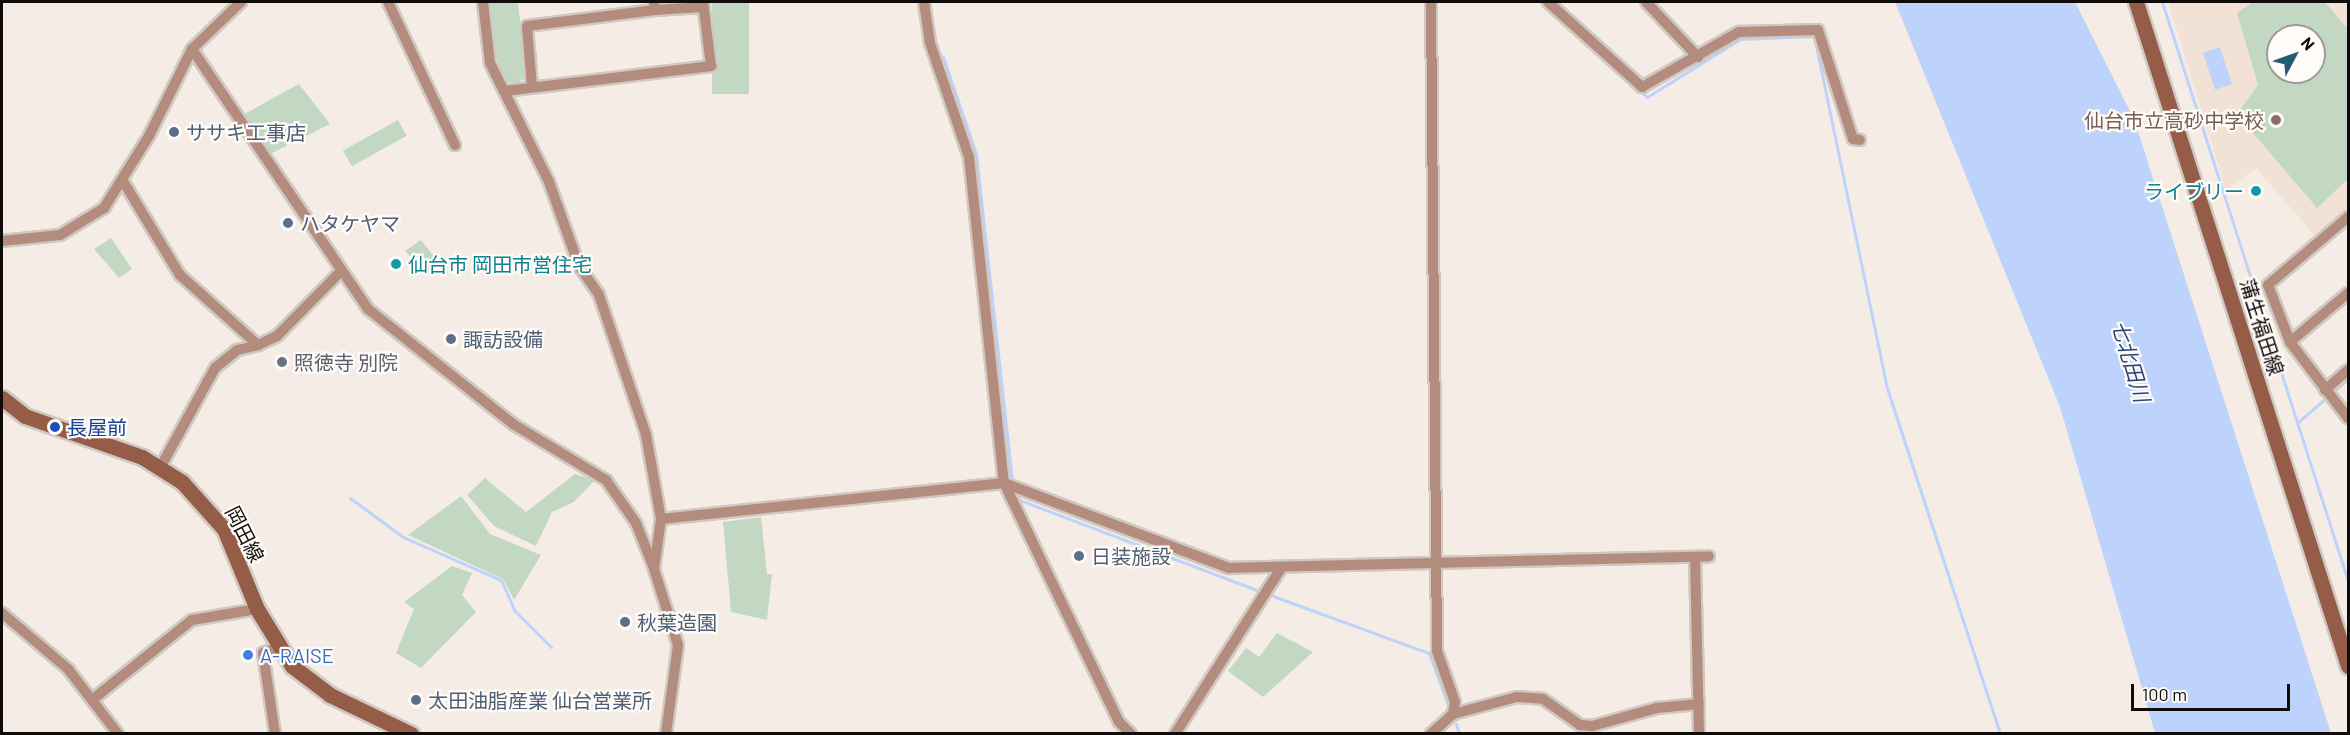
<!DOCTYPE html>
<html>
<head>
<meta charset="utf-8">
<style>
	body { margin:0 }
	#map { position:relative; width:2350px; height:735px; overflow:hidden; background:#f5ede5; font-family:Barlow,"Noto Sans JP",sans-serif }
	div>[style] { position:absolute }
	[style*='--x'] { left:calc(var(--x)*1px); top:calc(var(--y)*1px); width:calc(var(--w)*1px); rotate:calc(var(--a)*1deg) }
	.built>* { inset:0; background:#f1e2d5 }
	.green>* { inset:0; background:#c3d8c3; transform-origin:0 0 }
	.water>* { inset:0; background:#bed3fb; transform-origin:0 0 }
	.stream>* { height:3px; margin:-1.5px; padding:0 1.5px; transform-origin:1.5px; border-radius:1.5px; background:#bed3fb }
	.roads { filter:drop-shadow(2px 0 #d0c9c2) drop-shadow(-2px 0 #d0c9c2) drop-shadow(0 2px #d0c9c2) drop-shadow(0 -2px #d0c9c2) }
	.street>* { height:10px; margin:-5px; padding:0 5px; transform-origin:5px; border-radius:5px; background:#b48c7e }
	.secondary>* { height:15px; margin:-7.5px; padding:0 7.5px; transform-origin:7.5px; border-radius:7.5px; background:#955c48 }
	.dots>* { width:16px; height:16px; translate:-50% -50%; box-sizing:border-box; border:3px solid #fefbf8; border-radius:50% }
	span { translate:-50% -50%; white-space:nowrap; text-align:center; line-height:1.15; -webkit-text-stroke:4.5px #fefbf8; paint-order:stroke }
	.education-label { font-size:20px; color:#785e54 }
	.right { translate:-100% -50%; text-align:right }
	.service-label { font-size:20px; color:#4e5e75 }
	.left { translate:0 -50%; text-align:left }
	.culture-label { font-size:20px; color:#0d838f }
	.street-label { font-size:20px; color:#0f0c0a }
	.worship-label { font-size:20px; color:#5b616d }
	.transit-label { font-size:20px; color:#164399 }
	.shop-label { font-size:20px; color:#366cbe }
	.water-label { font-size:21px; color:#2c4577; font-style:italic }
	.frame { position:absolute; inset:0; border:3px solid #0f0c0a; pointer-events:none }
	.north { position:absolute; left:2266px; top:24px; width:60px; height:60px; box-sizing:border-box; background:#fefbf8; border:2px solid #9e9b99; border-radius:50%; rotate:49deg; font-size:16px; font-weight:700; line-height:24px; text-align:center; color:#0f0c0a }
	.north::after { content:''; display:block; margin:auto; width:21px; height:27px; background:#225d76; clip-path:polygon(50% 0,100% 100%,50% 72%,0 100%) }
	.scale { position:absolute; left:2131px; top:684px; width:159px; height:27px; box-sizing:border-box; border:3px solid #0f0c0a; border-top:0; padding-left:8px; font-size:18px; line-height:21px; white-space:nowrap; color:#0f0c0a; -webkit-text-stroke:4px #fefbf8; paint-order:stroke }
</style>
</head>
<body>
<div id="map">
	<div class="built">
		<i style="clip-path:polygon(evenodd,2168px 2px,2348px 2px,2348px 207px,2315px 236px,2256px 168px,2226px 191px,2168px 2px,2278px 36px,2314px 36px,2314px 72px,2278px 72px,2278px 36px)"></i>
	</div>
	<div class="green">
		<i style="clip-path:polygon(488px 2px,518px 2px,526px 77px,517px 84px,504px 81px,488px 26px)"></i>
		<i style="left:712px;top:2px;width:37px;height:92px"></i>
		<i style="clip-path:polygon(evenodd,2253px 2px,2325px 2px,2348px 29px,2348px 179px,2317px 208px,2237px 114px,2258px 85px,2237px 13px,2253px 2px,2278px 36px,2314px 36px,2314px 72px,2278px 72px,2278px 36px)"></i>
		<i style="clip-path:polygon(299px 84px,330px 124px,268px 155px,241px 116px)"></i>
		<i style="left:398px;top:120px;width:18px;height:63px;rotate:61deg"></i>
		<i style="clip-path:polygon(111px 238px,132px 269px,119px 278px,94px 249px)"></i>
		<i style="clip-path:polygon(421px 240px,439px 263px,428px 273px,405px 251px)"></i>
		<i style="clip-path:polygon(575px 474px,595px 480px,574px 502px,552px 512px,536px 546px,494px 526px,467px 495px,485px 478px,526px 512px)"></i>
		<i style="clip-path:polygon(461px 496px,490px 534px,541px 555px,514px 600px,503px 579px,408px 535px)"></i>
		<i style="clip-path:polygon(761px 517px,767px 574px,772px 574px,767px 620px,731px 612px,723px 522px)"></i>
		<i style="clip-path:polygon(452px 566px,472px 573px,462px 595px,476px 612px,421px 668px,396px 653px,414px 609px,404px 602px)"></i>
		<i style="clip-path:polygon(1277px 633px,1313px 652px,1263px 697px,1228px 671px,1246px 648px,1259px 657px)"></i>
	</div>
	<div class="water">
		<i style="clip-path:polygon(1895px 2px,2075px 2px,2134px 119px,2331px 733px,2155px 733px,2060px 407px)"></i>
		<i style="left:2220px;top:47px;width:39px;height:18px;rotate:72deg"></i>
	</div>
	<div class="stream">
		<i style="--x:1540;--y:2;--w:143;--a:41.6"></i>
		<i style="--x:1647;--y:97;--w:110;--a:-31.9"></i>
		<i style="--x:1740;--y:39;--w:74;--a:-2.3"></i>
		<i style="--x:1814;--y:36;--w:356;--a:78.3"></i>
		<i style="--x:1886;--y:385;--w:367;--a:71.9"></i>
		<i style="--x:2162;--y:2;--w:608;--a:72.19"></i>
		<i style="--x:943;--y:57;--w:102;--a:71.2"></i>
		<i style="--x:976;--y:154;--w:330;--a:83.7"></i>
		<i style="--x:2297;--y:423;--w:67;--a:-40.8"></i>
		<i style="--x:350;--y:498;--w:66;--a:36.3"></i>
		<i style="--x:403;--y:537;--w:107;--a:23.7"></i>
		<i style="--x:501;--y:580;--w:34;--a:66"></i>
		<i style="--x:515;--y:611;--w:51;--a:45"></i>
		<i style="--x:1017;--y:499;--w:257;--a:20.8"></i>
		<i style="--x:1273;--y:596;--w:166;--a:20.1"></i>
		<i style="--x:1429;--y:653;--w:58;--a:69.7"></i>
		<i style="--x:1456;--y:724;--w:10;--a:73"></i>
	</div>
	<div class="roads">
		<div class="street">
			<i style="--x:388;--y:2;--w:158;--a:64.9"></i>
			<i style="--x:483;--y:2;--w:61;--a:83.5"></i>
			<i style="--x:490;--y:63;--w:133;--a:63.6"></i>
			<i style="--x:549;--y:182;--w:89;--a:70.3"></i>
			<i style="--x:579;--y:266;--w:35;--a:55"></i>
			<i style="--x:599;--y:295;--w:148;--a:71.4"></i>
			<i style="--x:646;--y:435;--w:85;--a:79.9"></i>
			<i style="--x:661;--y:519;--w:50;--a:98"></i>
			<i style="--x:654;--y:569;--w:80;--a:72.5"></i>
			<i style="--x:678;--y:645;--w:90;--a:97.7"></i>
			<i style="--x:654;--y:2;--w:8;--a:83"></i>
			<i style="--x:655;--y:10;--w:48;--a:-3.6"></i>
			<i style="--x:924;--y:2;--w:41;--a:81.7"></i>
			<i style="--x:930;--y:43;--w:120;--a:71.1"></i>
			<i style="--x:969;--y:157;--w:328;--a:83.9"></i>
			<i style="--x:1004;--y:483;--w:265;--a:64.3"></i>
			<i style="--x:1119;--y:722;--w:17;--a:45"></i>
			<i style="--x:1431;--y:2;--w:649;--a:89.47"></i>
			<i style="--x:1437;--y:651;--w:54;--a:70.6"></i>
			<i style="--x:1455;--y:702;--w:12;--a:99"></i>
			<i style="--x:1453;--y:714;--w:30;--a:138"></i>
			<i style="--x:1548;--y:2;--w:127;--a:42.1"></i>
			<i style="--x:1642;--y:87;--w:112;--a:-29.6"></i>
			<i style="--x:1739;--y:32;--w:79;--a:-1.5"></i>
			<i style="--x:1818;--y:30;--w:114;--a:72.2"></i>
			<i style="--x:1853;--y:139;--w:7;--a:8"></i>
			<i style="--x:1646;--y:2;--w:76;--a:46.6"></i>
			<i style="--x:192;--y:49;--w:314;--a:55.9"></i>
			<i style="--x:368;--y:309;--w:185;--a:38.4"></i>
			<i style="--x:513;--y:424;--w:109;--a:31.1"></i>
			<i style="--x:606;--y:480;--w:52;--a:55.1"></i>
			<i style="--x:636;--y:523;--w:46;--a:68.4"></i>
			<i style="--x:532;--y:87;--w:61;--a:-94.7"></i>
			<i style="--x:527;--y:26;--w:129;--a:-7.1"></i>
			<i style="--x:505;--y:91;--w:208;--a:-6.9"></i>
			<i style="--x:711;--y:66;--w:64;--a:-97.1"></i>
			<i style="--x:123;--y:181;--w:110;--a:58.8"></i>
			<i style="--x:180;--y:275;--w:105;--a:41.9"></i>
			<i style="--x:258;--y:345;--w:21;--a:-25"></i>
			<i style="--x:277;--y:336;--w:91;--a:-45.4"></i>
			<i style="--x:2348;--y:217;--w:105;--a:139.6"></i>
			<i style="--x:2268;--y:285;--w:61;--a:68.9"></i>
			<i style="--x:2290;--y:342;--w:96;--a:52.7"></i>
			<i style="--x:2;--y:241;--w:58;--a:-5.9"></i>
			<i style="--x:60;--y:235;--w:52;--a:-31.5"></i>
			<i style="--x:104;--y:208;--w:85;--a:-58"></i>
			<i style="--x:149;--y:136;--w:97;--a:-63.7"></i>
			<i style="--x:192;--y:49;--w:68;--a:-43.8"></i>
			<i style="--x:2290;--y:342;--w:76;--a:-40.2"></i>
			<i style="--x:2325;--y:390;--w:30;--a:-41"></i>
			<i style="--x:160;--y:468;--w:114;--a:-61.2"></i>
			<i style="--x:215;--y:368;--w:28;--a:-39"></i>
			<i style="--x:237;--y:350;--w:22;--a:-13"></i>
			<i style="--x:661;--y:519;--w:345;--a:-6"></i>
			<i style="--x:1004;--y:483;--w:241;--a:20.7"></i>
			<i style="--x:1229;--y:568;--w:480;--a:-1.4"></i>
			<i style="--x:1695;--y:557;--w:177;--a:88.7"></i>
			<i style="--x:2;--y:613;--w:87;--a:40.3"></i>
			<i style="--x:68;--y:669;--w:82;--a:52.4"></i>
			<i style="--x:92;--y:700;--w:128;--a:-38.7"></i>
			<i style="--x:192;--y:620;--w:66;--a:-9.6"></i>
			<i style="--x:1453;--y:714;--w:66;--a:-14.9"></i>
			<i style="--x:1517;--y:697;--w:26;--a:4"></i>
			<i style="--x:1543;--y:699;--w:45;--a:35.1"></i>
			<i style="--x:1580;--y:725;--w:12;--a:5"></i>
			<i style="--x:1592;--y:726;--w:67;--a:-15.5"></i>
			<i style="--x:1657;--y:708;--w:42;--a:-5.4"></i>
			<i style="--x:275;--y:734;--w:82;--a:-98.4"></i>
			<i style="--x:263;--y:653;--w:15;--a:-20"></i>
			<i style="--x:1175;--y:734;--w:198;--a:-57.4"></i>
		</div>
		<div class="secondary">
			<i style="--x:2136;--y:2;--w:697;--a:72.29"></i>
			<i style="--x:2;--y:398;--w:29;--a:38"></i>
			<i style="--x:25;--y:416;--w:124;--a:19.3"></i>
			<i style="--x:142;--y:457;--w:47;--a:32"></i>
			<i style="--x:182;--y:482;--w:63;--a:48.2"></i>
			<i style="--x:224;--y:529;--w:87;--a:67.6"></i>
			<i style="--x:257;--y:609;--w:67;--a:58.4"></i>
			<i style="--x:292;--y:666;--w:48;--a:37.3"></i>
			<i style="--x:330;--y:695;--w:90;--a:25.7"></i>
		</div>
	</div>
	<div class="dots">
		<i style="left:2276px;top:120px;background:#8d6e63"></i>
		<i style="left:174px;top:132px;background:#5c6f8a"></i>
		<i style="left:2256px;top:191px;background:#0f9aa8"></i>
		<i style="left:288px;top:223px;background:#5c6f8a"></i>
		<i style="left:396px;top:264px;background:#0f9aa8"></i>
		<i style="left:451px;top:339px;background:#5c6f8a"></i>
		<i style="left:282px;top:362px;background:#6b7280"></i>
		<i style="left:55px;top:427px;background:#1a4fb4"></i>
		<i style="left:1079px;top:556px;background:#5c6f8a"></i>
		<i style="left:625px;top:622px;background:#5c6f8a"></i>
		<i style="left:248px;top:655px;background:#3f7fe0"></i>
		<i style="left:416px;top:700px;background:#5c6f8a"></i>
	</div>
	<div class="education-label">
		<span class="right" style="left:2264px;top:120px">仙台市立高砂中学校</span>
	</div>
	<div class="service-label">
		<span class="left" style="left:186px;top:132px">ササキ工事店</span>
		<span class="left" style="left:300px;top:223px">ハタケヤマ</span>
		<span class="left" style="left:463px;top:339px">諏訪設備</span>
		<span class="left" style="left:1091px;top:556px">日装施設</span>
		<span class="left" style="left:637px;top:622px">秋葉造園</span>
		<span class="left" style="left:428px;top:700px">太田油脂産業 仙台営業所</span>
	</div>
	<div class="culture-label">
		<span class="right" style="left:2244px;top:191px">ライブリー</span>
		<span class="left" style="left:408px;top:264px">仙台市 岡田市営住宅</span>
	</div>
	<div class="street-label">
		<span style="left:2262px;top:327px;rotate:72deg">蒲生福田線</span>
		<span style="left:245px;top:534px;rotate:63deg">岡田線</span>
	</div>
	<div class="worship-label">
		<span class="left" style="left:294px;top:362px">照徳寺 別院</span>
	</div>
	<div class="transit-label">
		<span class="left" style="left:67px;top:427px">長屋前</span>
	</div>
	<div class="shop-label">
		<span class="left" style="left:260px;top:655px">A-RAISE</span>
	</div>
	<div class="water-label">
		<span style="left:2131px;top:361px;rotate:73deg">七北田川</span>
	</div>
	<div class="frame"></div>
	<div class="north">N</div>
	<div class="scale">100 m</div>
</div>
</body>
</html>
